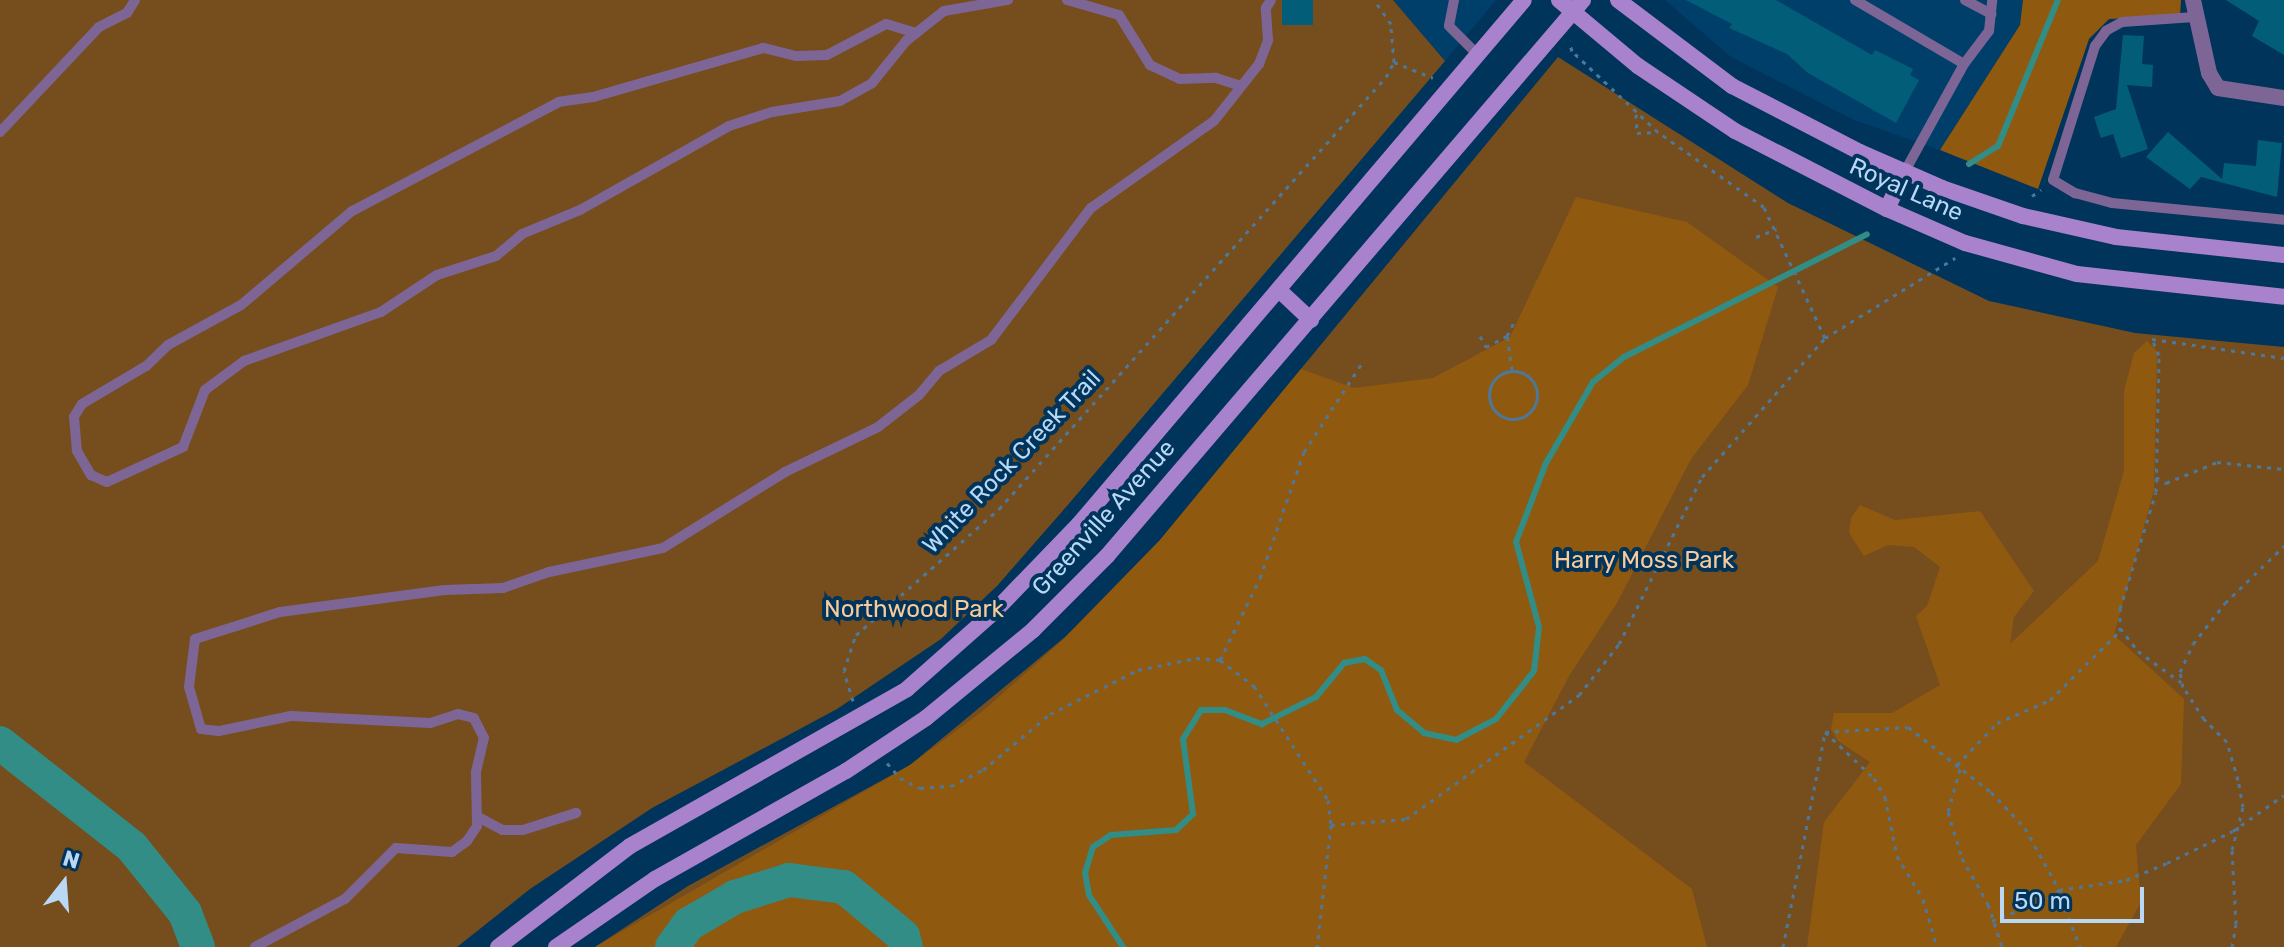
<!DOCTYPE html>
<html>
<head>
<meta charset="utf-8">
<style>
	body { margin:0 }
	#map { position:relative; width:2284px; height:947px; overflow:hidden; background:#00345b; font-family:Rubik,sans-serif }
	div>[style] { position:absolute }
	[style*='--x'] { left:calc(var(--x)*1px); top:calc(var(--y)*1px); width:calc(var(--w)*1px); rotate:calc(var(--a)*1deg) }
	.built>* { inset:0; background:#003f6a }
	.green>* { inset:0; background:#764d1d }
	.forest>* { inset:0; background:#905910 }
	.stream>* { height:6px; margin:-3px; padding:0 3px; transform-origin:3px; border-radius:3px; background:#318d85 }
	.river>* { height:34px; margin:-17px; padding:0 17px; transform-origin:17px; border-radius:17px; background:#318d85 }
	.building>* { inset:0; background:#025d79; transform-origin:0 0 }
	.path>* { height:3px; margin-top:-1.5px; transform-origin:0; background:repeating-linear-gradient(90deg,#4c789b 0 4px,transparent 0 10px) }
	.path>.ring { margin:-1.5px; padding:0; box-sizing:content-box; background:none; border:3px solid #4c789b; border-radius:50% }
	.lane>* { height:10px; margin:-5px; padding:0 5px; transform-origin:5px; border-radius:5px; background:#7d6695 }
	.street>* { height:16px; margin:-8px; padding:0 8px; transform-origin:8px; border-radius:8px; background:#7d6695 }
	.secondary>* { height:16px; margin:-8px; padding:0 8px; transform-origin:8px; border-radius:8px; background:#a882cc }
	.secondary-bridge>* { height:16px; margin:-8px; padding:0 8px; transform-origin:8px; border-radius:8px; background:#a882cc }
	span { translate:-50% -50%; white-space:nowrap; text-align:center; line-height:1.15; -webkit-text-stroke:8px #00345b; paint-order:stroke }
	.street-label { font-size:24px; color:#b8d8f6 }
	.park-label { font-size:24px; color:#facb9a }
	.north { position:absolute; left:24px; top:843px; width:80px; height:80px; -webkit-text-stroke:6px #00345b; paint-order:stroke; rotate:17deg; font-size:22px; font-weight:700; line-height:32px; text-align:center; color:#b8d8f6 }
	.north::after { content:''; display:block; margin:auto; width:28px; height:36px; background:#b8d8f6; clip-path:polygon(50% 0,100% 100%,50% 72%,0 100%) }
	.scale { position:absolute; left:2000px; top:887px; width:144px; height:36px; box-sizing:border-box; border:4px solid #b8d8f6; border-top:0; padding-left:10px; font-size:24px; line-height:28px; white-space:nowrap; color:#b8d8f6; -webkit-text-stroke:6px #00345b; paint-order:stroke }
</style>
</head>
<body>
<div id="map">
	<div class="built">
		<i style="clip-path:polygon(1393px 0,1496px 0,1445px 61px)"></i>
		<i style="clip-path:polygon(1665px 0,2023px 0,2020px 25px,1940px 150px,1854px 120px,1731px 57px)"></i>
	</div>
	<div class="green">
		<i style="clip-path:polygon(0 0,1393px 0,1445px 61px,1067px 506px,997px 586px,941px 639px,837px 709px,652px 808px,530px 889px,457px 947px,0 947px)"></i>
		<i style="clip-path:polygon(1558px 57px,1788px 203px,1989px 301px,2135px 333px,2284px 347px,2284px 947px,595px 947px,688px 886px,910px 765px,1065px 637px,1160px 540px)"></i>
	</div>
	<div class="forest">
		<i style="clip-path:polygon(2023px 0,2181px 0,2180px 16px,2109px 19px,2089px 39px,2038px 189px,1940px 150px,2020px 25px)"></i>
		<i style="clip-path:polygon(1576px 197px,1687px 222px,1778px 287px,1748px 385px,1691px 459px,1617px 603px,1569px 676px,1524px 762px,1692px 889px,1707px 947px,595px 947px,910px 765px,984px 710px,1066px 637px,1160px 540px,1301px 369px,1354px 388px,1433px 378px,1510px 337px)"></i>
		<i style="clip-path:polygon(2147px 341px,2157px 351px,2154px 490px,2114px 635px,2184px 699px,2181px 784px,2136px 845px,2141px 902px,2116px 947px,1807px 947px,1824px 822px,1870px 762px,1838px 741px,1831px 729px,1834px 713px,1892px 713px,1940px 685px,1916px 616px,1927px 606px,1940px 567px,1914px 547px,1888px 545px,1864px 556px,1849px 533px,1851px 518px,1860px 505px,1895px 520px,1980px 511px,2034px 591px,2014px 617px,2010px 644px,2098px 561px,2124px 471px,2124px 391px,2134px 353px)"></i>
	</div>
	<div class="stream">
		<i style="--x:1969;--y:164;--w:34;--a:-32"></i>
		<i style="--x:1998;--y:146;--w:158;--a:-67.7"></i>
		<i style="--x:1123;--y:947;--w:62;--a:-123.2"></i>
		<i style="--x:1089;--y:895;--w:22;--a:-100"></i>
		<i style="--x:1085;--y:873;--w:27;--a:-73"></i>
		<i style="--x:1093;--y:847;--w:22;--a:-34"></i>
		<i style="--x:1111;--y:835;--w:65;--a:-4.4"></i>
		<i style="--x:1176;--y:830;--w:23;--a:-43"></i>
		<i style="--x:1193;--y:814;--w:76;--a:-97.6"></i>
		<i style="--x:1183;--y:739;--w:34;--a:-58"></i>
		<i style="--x:1201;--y:710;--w:24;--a:0"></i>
		<i style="--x:1225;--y:710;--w:40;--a:21"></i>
		<i style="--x:1262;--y:724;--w:60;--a:-26.6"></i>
		<i style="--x:1316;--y:697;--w:44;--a:-50.5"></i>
		<i style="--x:1344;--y:663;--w:21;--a:-11"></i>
		<i style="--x:1365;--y:659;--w:19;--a:35"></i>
		<i style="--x:1381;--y:670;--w:43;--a:68.2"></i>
		<i style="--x:1397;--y:710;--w:35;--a:40"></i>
		<i style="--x:1424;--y:733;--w:33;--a:12"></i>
		<i style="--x:1456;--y:740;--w:45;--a:-27.7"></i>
		<i style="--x:1496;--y:719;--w:61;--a:-51.6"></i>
		<i style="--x:1534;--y:671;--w:44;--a:-83.5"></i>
		<i style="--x:1539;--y:627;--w:88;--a:-105.1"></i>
		<i style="--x:1516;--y:542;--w:85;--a:-69.2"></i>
		<i style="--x:1546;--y:463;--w:94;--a:-59.9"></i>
		<i style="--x:1593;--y:382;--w:40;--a:-39"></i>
		<i style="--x:1624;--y:357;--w:272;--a:-26.8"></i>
	</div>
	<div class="river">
		<i style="--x:0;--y:743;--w:168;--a:38.2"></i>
		<i style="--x:132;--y:847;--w:85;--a:51.2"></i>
		<i style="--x:185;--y:913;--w:36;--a:69"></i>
		<i style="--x:672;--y:947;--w:29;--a:-54"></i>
		<i style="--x:689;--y:924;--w:53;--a:-30.4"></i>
		<i style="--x:735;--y:897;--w:57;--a:-17.5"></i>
		<i style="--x:789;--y:880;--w:55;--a:7.3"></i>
		<i style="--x:844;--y:887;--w:77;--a:39.7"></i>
		<i style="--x:903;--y:936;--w:11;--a:75"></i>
	</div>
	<div class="building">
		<i style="left:1282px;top:0;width:31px;height:25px"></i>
		<i style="clip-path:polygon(1686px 0,1776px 0,1872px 55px,1875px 50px,1913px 69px,1910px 75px,1919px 80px,1896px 123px,1808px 73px,1787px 54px,1729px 28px,1732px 24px)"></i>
		<i style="clip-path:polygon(2226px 0,2284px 0,2284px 55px,2252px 36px,2259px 21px)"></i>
		<i style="clip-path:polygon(2123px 35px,2144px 36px,2142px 64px,2153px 65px,2152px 87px,2127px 85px,2148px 149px,2121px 158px,2113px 134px,2101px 138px,2094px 117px,2116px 109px)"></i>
		<i style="clip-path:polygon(2168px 132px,2222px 179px,2224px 163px,2256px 166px,2258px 140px,2282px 143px,2277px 197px,2201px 177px,2190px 189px,2146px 157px)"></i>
	</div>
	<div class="path">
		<i style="--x:1394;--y:62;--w:42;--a:22.3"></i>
		<i style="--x:1636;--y:114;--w:19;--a:87"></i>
		<i style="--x:1637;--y:133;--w:21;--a:-3"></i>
		<i style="--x:2032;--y:196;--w:11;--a:-34"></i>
		<i style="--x:1756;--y:237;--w:22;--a:-21"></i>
		<i style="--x:1480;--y:336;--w:13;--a:61"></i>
		<i style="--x:1486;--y:347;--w:24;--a:-28"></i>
		<i style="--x:1825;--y:338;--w:153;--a:-31.6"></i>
		<i style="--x:1512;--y:370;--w:34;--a:-98"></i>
		<i style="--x:1507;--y:336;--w:18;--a:-63"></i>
		<i class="ring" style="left:1489px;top:371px;width:45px;height:45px"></i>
		<i style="--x:2156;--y:477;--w:12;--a:31"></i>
		<i style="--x:2166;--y:483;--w:55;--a:-22.4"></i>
		<i style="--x:2217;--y:462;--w:67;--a:6"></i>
		<i style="--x:2120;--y:628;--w:29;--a:52"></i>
		<i style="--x:2138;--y:651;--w:54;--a:36"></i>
		<i style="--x:1220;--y:660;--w:91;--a:-64"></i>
		<i style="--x:1260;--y:578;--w:133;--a:-70.8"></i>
		<i style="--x:1304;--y:452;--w:110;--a:-56.9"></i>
		<i style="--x:853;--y:701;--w:31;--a:-107"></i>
		<i style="--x:844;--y:671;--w:38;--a:-72"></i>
		<i style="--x:856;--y:635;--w:191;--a:-41.4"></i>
		<i style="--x:999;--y:509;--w:580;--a:-48.14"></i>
		<i style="--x:1386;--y:77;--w:17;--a:-62"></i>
		<i style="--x:1394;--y:62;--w:38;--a:-95"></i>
		<i style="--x:1391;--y:24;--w:29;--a:-125"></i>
		<i style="--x:1825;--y:732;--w:67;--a:43.2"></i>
		<i style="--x:1874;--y:778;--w:22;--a:60"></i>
		<i style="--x:1885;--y:797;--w:60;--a:78.5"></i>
		<i style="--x:1897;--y:856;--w:50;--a:58.8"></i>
		<i style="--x:1923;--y:899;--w:50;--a:73.7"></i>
		<i style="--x:887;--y:763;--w:20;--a:49"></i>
		<i style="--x:900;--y:778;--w:22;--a:27"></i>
		<i style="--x:920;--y:788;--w:31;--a:-4"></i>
		<i style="--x:951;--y:786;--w:36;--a:-27"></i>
		<i style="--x:983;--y:770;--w:87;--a:-39.9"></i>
		<i style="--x:1050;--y:714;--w:98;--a:-26.6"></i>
		<i style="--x:1138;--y:670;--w:59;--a:-11.7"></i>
		<i style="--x:1196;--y:658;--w:24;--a:5"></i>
		<i style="--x:1220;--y:660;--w:43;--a:37.4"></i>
		<i style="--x:1254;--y:686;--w:136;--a:57"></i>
		<i style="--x:1328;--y:800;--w:25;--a:83"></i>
		<i style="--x:1331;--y:825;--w:123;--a:96.5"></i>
		<i style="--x:1957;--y:765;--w:58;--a:-46.4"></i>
		<i style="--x:1997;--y:723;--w:58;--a:-23.5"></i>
		<i style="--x:2050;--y:700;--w:98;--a:-44.6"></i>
		<i style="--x:2120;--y:631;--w:22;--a:-90"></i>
		<i style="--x:2120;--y:609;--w:122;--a:-72.9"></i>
		<i style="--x:2156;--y:492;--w:137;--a:-88.7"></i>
		<i style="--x:2159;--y:355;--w:17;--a:-114"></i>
		<i style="--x:2152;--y:339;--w:133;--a:8.2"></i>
		<i style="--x:1960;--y:769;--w:45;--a:105.6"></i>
		<i style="--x:1948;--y:812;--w:48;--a:73.1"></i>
		<i style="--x:1962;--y:858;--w:53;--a:60.5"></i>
		<i style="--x:1988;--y:904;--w:45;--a:72"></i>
		<i style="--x:1331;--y:825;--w:75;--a:-4.6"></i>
		<i style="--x:1406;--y:819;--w:213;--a:-35.6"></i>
		<i style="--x:1579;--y:695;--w:65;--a:-51.9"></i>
		<i style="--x:1619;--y:644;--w:186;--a:-63.6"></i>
		<i style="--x:1702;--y:477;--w:186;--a:-48.5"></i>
		<i style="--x:1825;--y:338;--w:145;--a:-115"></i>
		<i style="--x:1764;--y:207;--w:130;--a:-144.7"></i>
		<i style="--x:1658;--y:132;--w:118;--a:-136.7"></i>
		<i style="--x:1572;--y:51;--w:10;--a:-107"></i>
		<i style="--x:2059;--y:890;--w:68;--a:-8.5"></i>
		<i style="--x:2126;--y:880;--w:44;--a:-22.5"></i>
		<i style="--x:2167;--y:863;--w:73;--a:-25.9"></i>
		<i style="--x:2233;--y:831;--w:62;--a:-35.2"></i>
		<i style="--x:1992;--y:921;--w:72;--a:-21.9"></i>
		<i style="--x:1783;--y:947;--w:219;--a:-78.9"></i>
		<i style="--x:1825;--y:732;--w:83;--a:-3.4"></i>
		<i style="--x:1908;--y:727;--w:105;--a:38.1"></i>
		<i style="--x:1991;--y:792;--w:50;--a:46.6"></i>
		<i style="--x:2025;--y:828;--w:60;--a:60.9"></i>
		<i style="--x:2054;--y:880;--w:72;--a:68.8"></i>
		<i style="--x:2232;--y:947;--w:23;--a:-80"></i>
		<i style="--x:2236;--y:924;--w:74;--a:-93.1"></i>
		<i style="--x:2232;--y:850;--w:44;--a:-75.7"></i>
		<i style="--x:2243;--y:807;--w:27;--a:-100"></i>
		<i style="--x:2238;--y:780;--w:40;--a:-106"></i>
		<i style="--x:2227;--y:742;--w:33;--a:-135"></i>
		<i style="--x:2204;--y:719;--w:38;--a:-123"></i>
		<i style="--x:2183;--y:687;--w:15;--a:-101"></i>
		<i style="--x:2180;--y:672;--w:31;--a:-65"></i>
		<i style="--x:2193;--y:644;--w:52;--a:-52"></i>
		<i style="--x:2225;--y:603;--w:82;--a:-44"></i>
	</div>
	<div class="lane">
		<i style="--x:1067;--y:0;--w:54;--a:16.1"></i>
		<i style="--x:1119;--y:15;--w:59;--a:58.2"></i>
		<i style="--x:1150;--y:65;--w:33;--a:25"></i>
		<i style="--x:1180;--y:79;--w:36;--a:-2"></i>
		<i style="--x:1216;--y:78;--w:23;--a:18"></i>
		<i style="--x:1454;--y:0;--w:26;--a:101"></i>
		<i style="--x:1449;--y:26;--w:40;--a:45"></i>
		<i style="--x:1855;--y:0;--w:126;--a:30.4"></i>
		<i style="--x:1965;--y:0;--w:30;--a:28"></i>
		<i style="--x:2194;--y:17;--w:72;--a:176"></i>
		<i style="--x:2122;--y:22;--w:18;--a:151"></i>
		<i style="--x:2106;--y:31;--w:19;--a:126"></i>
		<i style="--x:2095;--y:46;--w:140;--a:107.4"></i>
		<i style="--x:2053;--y:180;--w:26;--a:31"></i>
		<i style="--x:2075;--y:193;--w:38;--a:15"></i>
		<i style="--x:2112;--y:203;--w:173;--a:5.6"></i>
		<i style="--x:916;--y:33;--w:31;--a:-163"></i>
		<i style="--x:886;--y:24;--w:67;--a:152.3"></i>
		<i style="--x:827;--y:55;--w:31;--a:178"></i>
		<i style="--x:796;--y:56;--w:34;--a:-166"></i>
		<i style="--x:763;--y:48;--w:177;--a:163.9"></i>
		<i style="--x:593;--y:97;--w:34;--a:172"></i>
		<i style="--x:559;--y:102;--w:234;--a:152.2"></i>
		<i style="--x:352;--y:211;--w:145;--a:139.7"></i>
		<i style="--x:241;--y:305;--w:83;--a:151.3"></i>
		<i style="--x:168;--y:345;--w:30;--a:136"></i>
		<i style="--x:146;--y:366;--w:74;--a:149.3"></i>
		<i style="--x:82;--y:404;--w:15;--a:122"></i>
		<i style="--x:74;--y:417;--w:34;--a:85"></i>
		<i style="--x:77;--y:451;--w:28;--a:60"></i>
		<i style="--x:91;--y:475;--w:17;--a:24"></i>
		<i style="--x:107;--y:482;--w:84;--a:-24.7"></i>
		<i style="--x:183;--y:447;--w:61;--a:-68.9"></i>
		<i style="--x:205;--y:390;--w:49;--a:-36.6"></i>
		<i style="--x:244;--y:361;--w:145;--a:-19.7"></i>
		<i style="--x:381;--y:312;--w:67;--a:-33.5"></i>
		<i style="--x:437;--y:275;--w:62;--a:-17.9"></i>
		<i style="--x:496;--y:256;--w:34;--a:-40"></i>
		<i style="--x:522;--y:234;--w:63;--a:-22.5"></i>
		<i style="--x:580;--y:210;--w:171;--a:-29.4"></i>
		<i style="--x:729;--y:126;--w:45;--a:-18"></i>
		<i style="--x:772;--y:112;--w:69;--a:-9.2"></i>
		<i style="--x:840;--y:101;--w:37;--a:-29"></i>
		<i style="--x:872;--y:83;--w:54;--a:-51"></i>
		<i style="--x:906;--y:41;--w:48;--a:-38.3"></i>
		<i style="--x:944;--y:11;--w:65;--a:-9.8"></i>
		<i style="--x:0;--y:132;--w:144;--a:-46.7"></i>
		<i style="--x:99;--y:27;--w:31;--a:-27"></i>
		<i style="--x:127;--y:13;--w:15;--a:-58"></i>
		<i style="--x:1905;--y:171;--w:122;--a:-61.1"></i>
		<i style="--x:1964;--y:64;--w:41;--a:-52.9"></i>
		<i style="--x:1989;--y:31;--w:31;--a:-84"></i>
		<i style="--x:478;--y:817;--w:27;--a:28"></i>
		<i style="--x:502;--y:830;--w:21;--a:0"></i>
		<i style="--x:523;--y:830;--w:56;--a:-17.8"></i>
		<i style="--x:255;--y:947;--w:102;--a:-28.1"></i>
		<i style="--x:345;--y:899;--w:72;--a:-45"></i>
		<i style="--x:396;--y:848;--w:56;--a:4.1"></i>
		<i style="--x:452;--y:852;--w:19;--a:-36"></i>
		<i style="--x:467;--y:841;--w:18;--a:-56"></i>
		<i style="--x:477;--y:826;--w:54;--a:-91.1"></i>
		<i style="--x:476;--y:772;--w:35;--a:-77"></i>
		<i style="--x:484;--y:738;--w:22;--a:-117"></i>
		<i style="--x:474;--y:718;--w:16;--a:-166"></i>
		<i style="--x:458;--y:714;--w:29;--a:162"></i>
		<i style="--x:430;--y:723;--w:139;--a:-177.1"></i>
		<i style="--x:291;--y:716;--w:74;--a:168.2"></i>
		<i style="--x:219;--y:731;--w:18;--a:-174"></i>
		<i style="--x:201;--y:729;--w:44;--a:-105.9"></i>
		<i style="--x:189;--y:687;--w:48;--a:-82.9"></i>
		<i style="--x:195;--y:639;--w:89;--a:-17.6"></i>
		<i style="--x:280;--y:612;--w:166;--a:-7.6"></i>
		<i style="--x:445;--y:590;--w:58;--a:-2"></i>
		<i style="--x:503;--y:588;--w:49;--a:-19.2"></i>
		<i style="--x:549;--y:572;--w:116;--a:-11.9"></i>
		<i style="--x:663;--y:548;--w:144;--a:-31.9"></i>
		<i style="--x:785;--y:472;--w:103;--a:-25.8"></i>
		<i style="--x:878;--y:427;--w:52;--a:-38"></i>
		<i style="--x:919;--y:395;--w:31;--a:-50"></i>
		<i style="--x:939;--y:371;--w:61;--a:-30.8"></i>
		<i style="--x:991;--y:340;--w:166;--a:-52.9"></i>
		<i style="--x:1091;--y:208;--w:151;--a:-35.3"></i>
		<i style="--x:1214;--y:121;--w:73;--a:-51.7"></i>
		<i style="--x:1259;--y:64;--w:26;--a:-69"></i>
		<i style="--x:1268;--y:40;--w:32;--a:-94"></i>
		<i style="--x:1266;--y:8;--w:9;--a:-58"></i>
	</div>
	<div class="street">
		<i style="--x:2193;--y:0;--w:75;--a:77.6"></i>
		<i style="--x:2209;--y:73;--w:17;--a:59"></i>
		<i style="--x:2218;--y:88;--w:67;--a:8.6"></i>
	</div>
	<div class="secondary">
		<i style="--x:1559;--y:0;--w:103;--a:39.9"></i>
		<i style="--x:1638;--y:66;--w:117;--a:33.8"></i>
		<i style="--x:1735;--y:131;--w:171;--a:27.2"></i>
		<i style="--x:1887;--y:209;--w:85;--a:23.6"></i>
		<i style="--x:1965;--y:243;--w:116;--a:15.5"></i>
		<i style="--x:2077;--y:274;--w:208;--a:6.3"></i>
		<i style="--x:1618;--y:0;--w:143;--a:37"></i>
		<i style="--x:1732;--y:86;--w:144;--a:27.3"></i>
		<i style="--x:1860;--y:152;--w:90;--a:23.7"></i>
		<i style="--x:1942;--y:188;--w:86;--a:19.1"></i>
		<i style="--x:2023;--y:216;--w:95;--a:12.7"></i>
		<i style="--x:2116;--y:237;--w:169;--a:6.1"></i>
		<i style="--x:1887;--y:209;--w:42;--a:-64.7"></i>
		<i style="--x:1279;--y:290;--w:44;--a:43.2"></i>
		<i style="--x:907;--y:689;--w:115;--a:-41.5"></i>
		<i style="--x:993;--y:613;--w:124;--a:-46"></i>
		<i style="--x:1079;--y:524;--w:687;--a:-49.66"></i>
		<i style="--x:926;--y:718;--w:139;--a:-39.4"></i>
		<i style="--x:1033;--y:630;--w:105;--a:-45"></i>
		<i style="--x:1107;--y:556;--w:732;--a:-49.43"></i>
	</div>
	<div class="secondary-bridge">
		<i style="--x:498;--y:947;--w:166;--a:-37.4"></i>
		<i style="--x:630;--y:846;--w:318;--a:-29.5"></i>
		<i style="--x:556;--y:947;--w:120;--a:-34.5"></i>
		<i style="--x:655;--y:879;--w:219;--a:-29.5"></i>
		<i style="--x:846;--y:771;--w:96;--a:-33.5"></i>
	</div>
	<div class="street-label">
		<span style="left:1906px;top:190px;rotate:24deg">Royal Lane</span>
		<span style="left:1012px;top:462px;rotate:-46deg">White Rock Creek Trail</span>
		<span style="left:1104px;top:518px;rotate:-48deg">Greenville Avenue</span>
	</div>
	<div class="park-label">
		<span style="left:1644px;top:561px">Harry Moss Park</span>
		<span style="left:914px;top:610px">Northwood Park</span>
	</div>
	<div class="north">N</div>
	<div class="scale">50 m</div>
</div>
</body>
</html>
